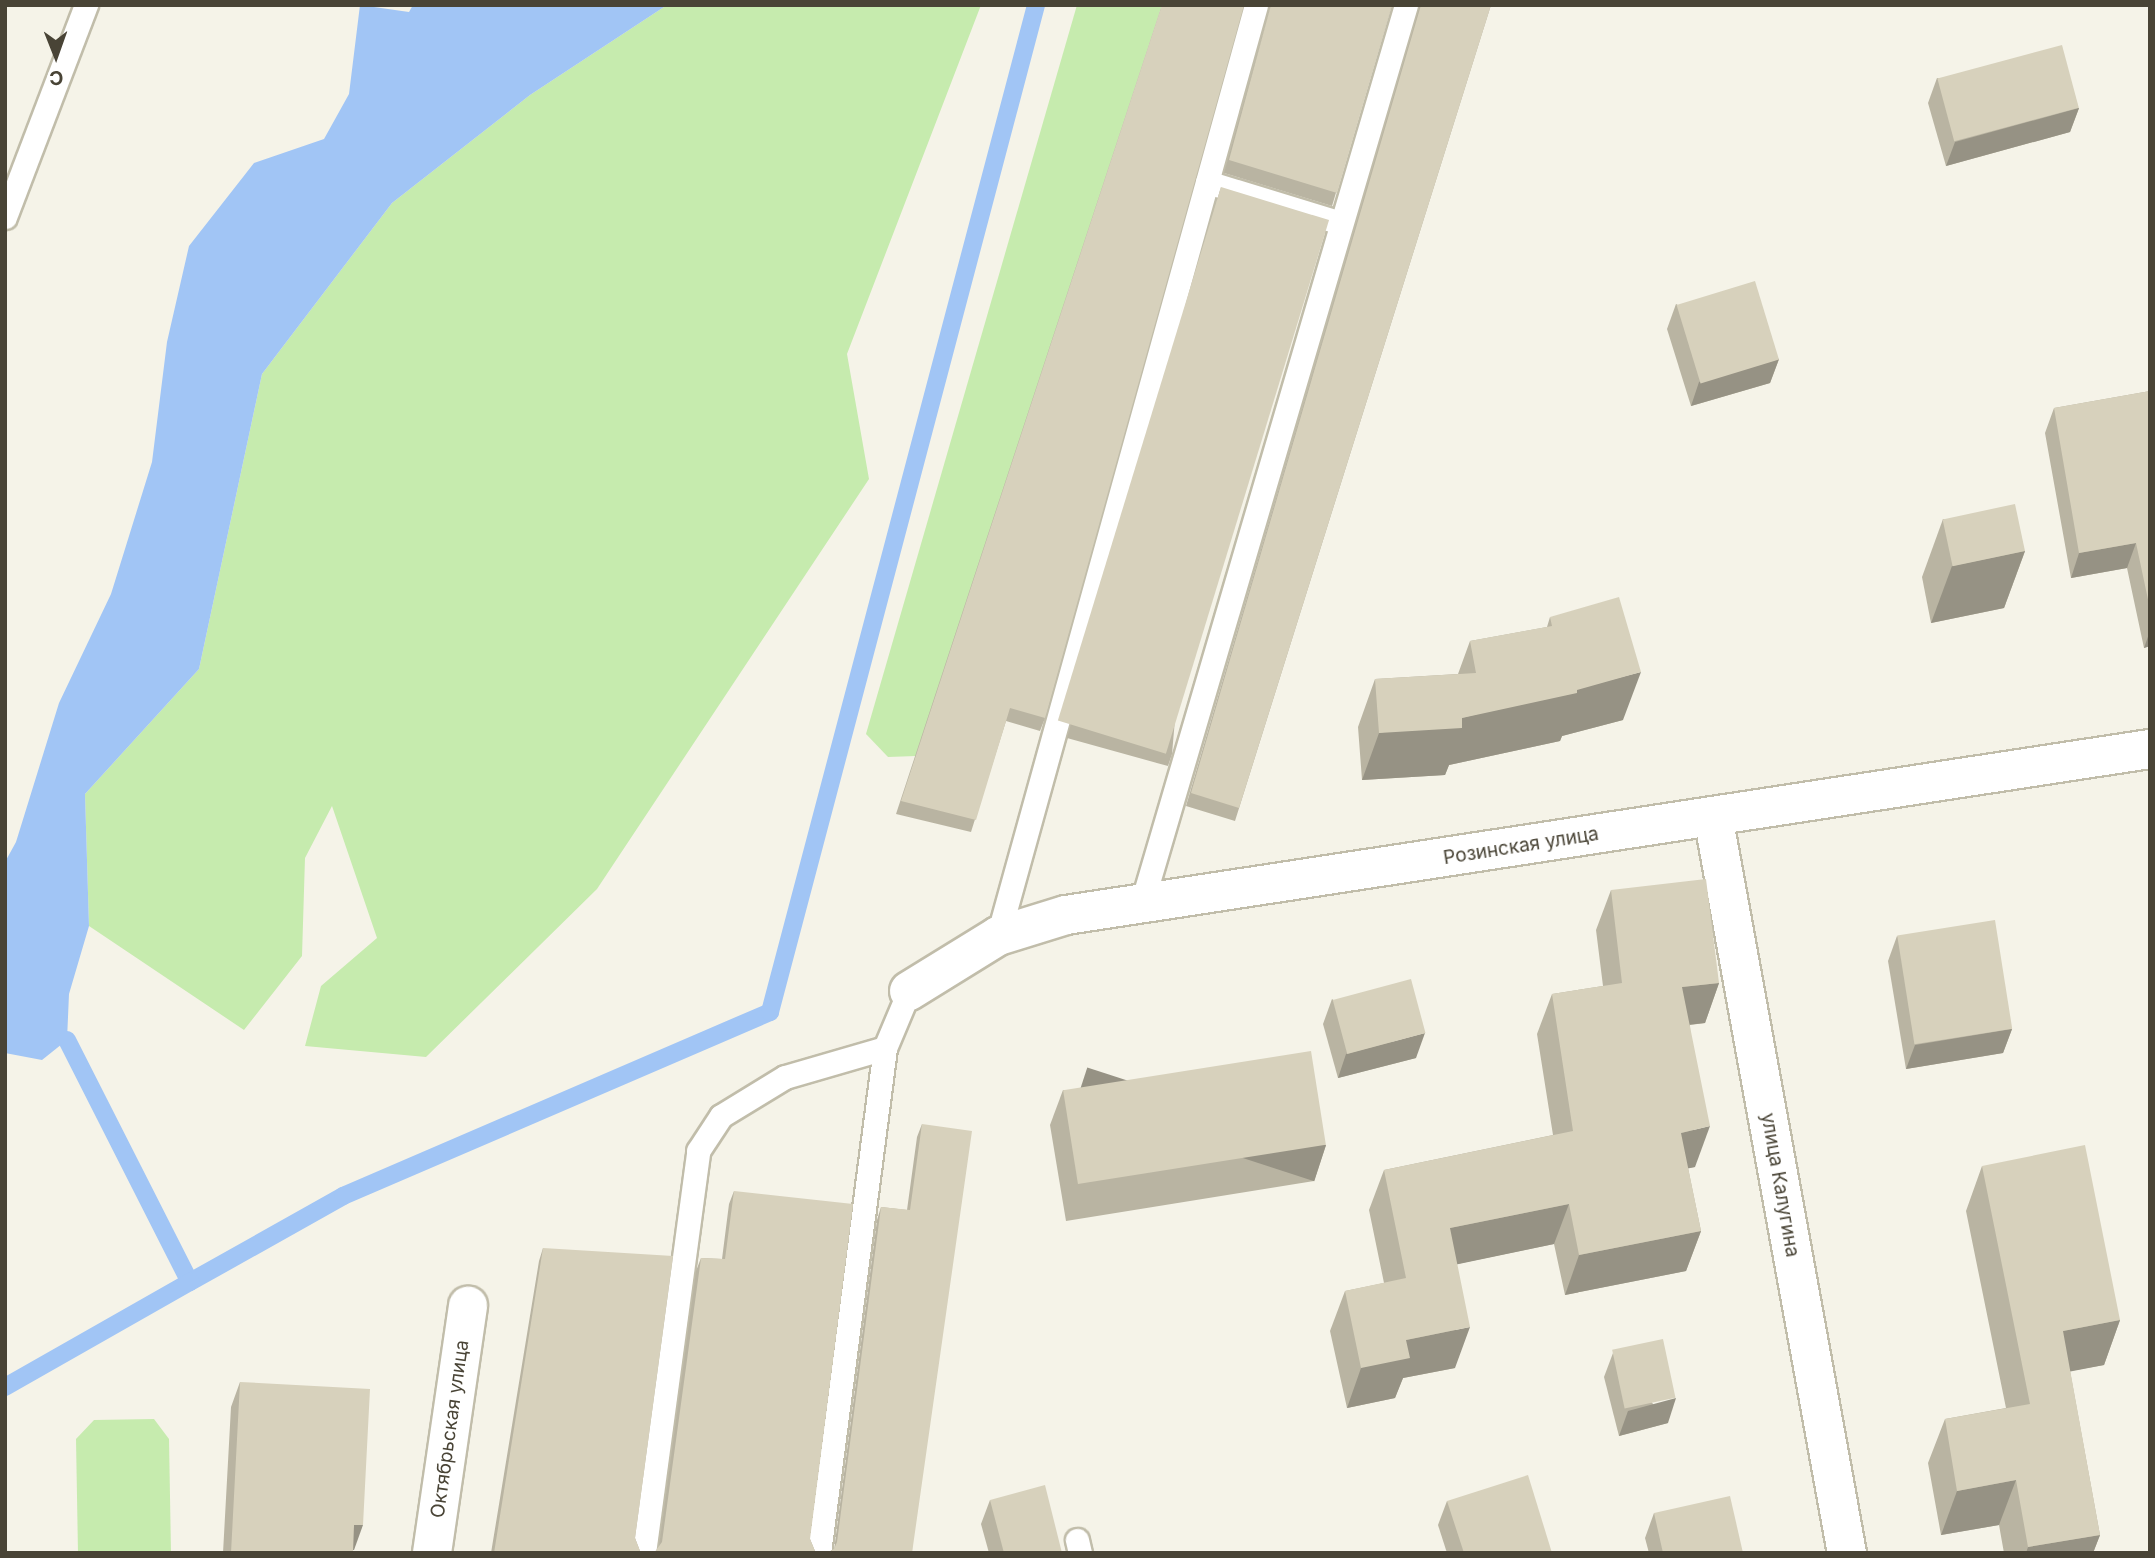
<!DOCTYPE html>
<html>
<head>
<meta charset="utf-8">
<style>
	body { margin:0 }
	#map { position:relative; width:2155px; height:1558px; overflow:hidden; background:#f5f3e8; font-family:Inter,sans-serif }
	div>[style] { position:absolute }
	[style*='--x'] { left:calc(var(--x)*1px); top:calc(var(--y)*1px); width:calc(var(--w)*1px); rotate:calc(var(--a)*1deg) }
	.green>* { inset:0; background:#c6ebae }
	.water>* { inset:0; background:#a1c5f5 }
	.stream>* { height:18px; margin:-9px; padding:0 9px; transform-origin:9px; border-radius:9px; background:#a1c5f5 }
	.roads { filter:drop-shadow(2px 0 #c1bdaa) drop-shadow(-2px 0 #c1bdaa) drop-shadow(0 2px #c1bdaa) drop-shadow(0 -2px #c1bdaa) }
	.service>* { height:23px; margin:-11.5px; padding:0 11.5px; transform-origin:11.5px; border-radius:11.5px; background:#fff }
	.minor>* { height:38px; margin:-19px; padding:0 19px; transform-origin:19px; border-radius:19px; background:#fff }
	.wall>* { inset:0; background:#b9b4a2 }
	.shaded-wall>* { inset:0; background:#969284; transform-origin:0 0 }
	.building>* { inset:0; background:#d7d1bc; transform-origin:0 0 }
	span { translate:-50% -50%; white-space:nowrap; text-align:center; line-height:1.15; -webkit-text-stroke:6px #fff; paint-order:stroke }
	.street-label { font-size:19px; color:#494436 }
	.frame { position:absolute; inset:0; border:7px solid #494436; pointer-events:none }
	.north { position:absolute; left:21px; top:21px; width:70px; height:70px; -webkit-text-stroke:5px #fff; paint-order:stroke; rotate:179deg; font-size:19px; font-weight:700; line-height:28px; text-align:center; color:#494436 }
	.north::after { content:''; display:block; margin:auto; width:24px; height:32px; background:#494436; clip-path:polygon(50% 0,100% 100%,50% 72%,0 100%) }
</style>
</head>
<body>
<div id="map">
	<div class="green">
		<i style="clip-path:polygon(667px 5px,981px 5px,847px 354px,869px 479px,597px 889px,426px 1057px,305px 1046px,321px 986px,377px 938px,332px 806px,305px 858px,302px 956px,244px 1030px,89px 926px,85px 794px,199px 669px,262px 374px,392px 203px,530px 95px)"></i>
		<i style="clip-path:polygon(1077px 5px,1162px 5px,916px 756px,888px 757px,866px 734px)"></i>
		<i style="clip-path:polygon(154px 1419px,169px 1439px,171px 1553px,78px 1553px,76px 1439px,94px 1420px)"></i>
	</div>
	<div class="water">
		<i style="clip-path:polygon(360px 5px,409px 12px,413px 5px,667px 5px,530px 95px,392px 203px,262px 374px,199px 669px,85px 794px,89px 926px,69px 994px,67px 1040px,42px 1060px,5px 1053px,5px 862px,16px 842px,59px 703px,111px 594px,152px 462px,167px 342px,189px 246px,254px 163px,324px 139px,349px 94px)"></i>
	</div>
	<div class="stream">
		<i style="--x:67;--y:1040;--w:271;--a:63.1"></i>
		<i style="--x:190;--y:1282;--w:176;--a:-29.3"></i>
		<i style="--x:343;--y:1196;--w:465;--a:-23.3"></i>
		<i style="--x:770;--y:1012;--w:1042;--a:-75.2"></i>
		<i style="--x:5;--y:1387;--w:213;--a:-29.6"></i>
	</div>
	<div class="roads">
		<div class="service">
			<i style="--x:1207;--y:182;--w:140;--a:17"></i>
			<i style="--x:5;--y:217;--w:227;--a:-69.1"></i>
			<i style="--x:1142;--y:903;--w:936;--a:-73.62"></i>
			<i style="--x:998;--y:936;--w:966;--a:-74.51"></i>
			<i style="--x:885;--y:1048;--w:62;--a:-67.2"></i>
			<i style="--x:1077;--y:1540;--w:13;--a:77"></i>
			<i style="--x:644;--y:1553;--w:406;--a:-82.3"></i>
			<i style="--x:698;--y:1151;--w:42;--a:-56.7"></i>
			<i style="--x:721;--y:1116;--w:75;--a:-31.4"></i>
			<i style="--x:785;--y:1077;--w:104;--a:-16.2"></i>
			<i style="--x:885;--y:1048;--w:509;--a:97.45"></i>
		</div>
		<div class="minor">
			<i style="--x:1713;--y:816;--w:749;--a:79.7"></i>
			<i style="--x:909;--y:991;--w:105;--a:-31.7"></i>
			<i style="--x:998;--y:936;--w:71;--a:-17.2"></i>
			<i style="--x:1066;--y:915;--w:1097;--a:-8.71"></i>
			<i style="--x:432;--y:1553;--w:250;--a:-81.7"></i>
		</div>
	</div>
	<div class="wall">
		<i style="clip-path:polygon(1162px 5px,1045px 718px,1040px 731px,1006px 721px,971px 832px,896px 814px)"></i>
		<i style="clip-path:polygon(1268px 5px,1392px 5px,1332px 206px,1224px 173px,1270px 8px)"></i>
		<i style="clip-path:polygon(1419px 5px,1491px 5px,1235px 821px,1186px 806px,1419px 9px)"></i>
		<i style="clip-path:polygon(1937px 78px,2079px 108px,2070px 132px,1946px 166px,1928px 103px)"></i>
		<i style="clip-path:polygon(1221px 187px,1172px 754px,1168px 766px,1067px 738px,1217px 200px)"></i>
		<i style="clip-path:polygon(1676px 304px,1779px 359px,1770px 383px,1691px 406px,1667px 329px)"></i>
		<i style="clip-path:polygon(2150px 391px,2150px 646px,2144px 648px,2127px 568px,2071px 578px,2045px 433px,2054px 408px)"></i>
		<i style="clip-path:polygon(1943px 519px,2025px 551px,2004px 608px,1931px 623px,1922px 577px)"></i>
		<i style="clip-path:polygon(1550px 617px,1623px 720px,1562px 736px,1560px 741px,1449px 765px,1445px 775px,1362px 780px,1358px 727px,1375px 679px,1458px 674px,1470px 641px,1547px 627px)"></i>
		<i style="clip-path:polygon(1611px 890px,1719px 983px,1705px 1023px,1690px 1025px,1695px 1167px,1688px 1168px,1701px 1231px,1686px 1271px,1565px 1295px,1554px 1244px,1457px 1264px,1455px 1368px,1403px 1378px,1395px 1398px,1347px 1408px,1330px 1331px,1345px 1291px,1384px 1283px,1369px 1210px,1384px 1170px,1553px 1135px,1537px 1034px,1552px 994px,1603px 986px,1596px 930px)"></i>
		<i style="clip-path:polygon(1897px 936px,2012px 1029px,2003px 1053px,1906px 1069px,1888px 961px)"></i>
		<i style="clip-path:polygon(1332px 999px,1416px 1058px,1338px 1078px,1323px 1024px)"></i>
		<i style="clip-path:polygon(1063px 1090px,1326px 1145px,1314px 1181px,1066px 1221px,1050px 1125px)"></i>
		<i style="clip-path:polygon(922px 1124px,912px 1553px,834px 1550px,877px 1220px,881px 1207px,907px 1210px,917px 1137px)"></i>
		<i style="clip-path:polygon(1982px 1166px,2120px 1320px,2104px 1365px,2070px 1371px,2100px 1535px,2093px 1553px,2004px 1553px,1999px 1525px,1941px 1535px,1928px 1463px,1945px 1419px,2006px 1408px,1966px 1211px)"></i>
		<i style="clip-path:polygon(734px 1191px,810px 1539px,815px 1551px,659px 1546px,696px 1271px,701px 1258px,722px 1259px,729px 1204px)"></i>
		<i style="clip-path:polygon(543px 1248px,635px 1538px,640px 1551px,649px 1553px,491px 1553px,539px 1261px)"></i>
		<i style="clip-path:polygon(1613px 1353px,1668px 1423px,1619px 1436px,1604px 1377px)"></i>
		<i style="clip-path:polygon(240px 1382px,354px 1550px,353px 1550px,353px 1553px,223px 1553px,231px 1407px)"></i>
		<i style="clip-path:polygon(990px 1500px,1062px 1553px,989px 1553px,981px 1524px)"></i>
		<i style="clip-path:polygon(1447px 1501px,1552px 1553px,1447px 1553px,1438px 1525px)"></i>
		<i style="clip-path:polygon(1654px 1513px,1743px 1553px,1649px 1553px,1645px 1538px)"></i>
	</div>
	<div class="shaded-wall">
		<i style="clip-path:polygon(2079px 108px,2070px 132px,1946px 166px,1955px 142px)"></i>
		<i style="clip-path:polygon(1779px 359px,1770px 383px,1691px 406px,1699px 382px)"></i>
		<i style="clip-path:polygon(2136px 543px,2127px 568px,2071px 578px,2079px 553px)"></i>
		<i style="clip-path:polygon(2025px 551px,2004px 608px,1931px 623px,1952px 566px)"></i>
		<i style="clip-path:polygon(2150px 631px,2150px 646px,2144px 648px)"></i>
		<i style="clip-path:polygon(1641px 672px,1623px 720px,1562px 736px,1560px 741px,1449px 765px,1445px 775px,1362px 780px,1379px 733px,1462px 718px)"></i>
		<i style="clip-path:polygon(1719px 983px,1705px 1023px,1668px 1027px,1682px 987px)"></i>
		<i style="clip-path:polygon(2012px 1029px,2003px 1053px,1906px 1069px,1915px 1045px)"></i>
		<i style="clip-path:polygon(1425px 1033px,1416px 1058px,1338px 1078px,1346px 1054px)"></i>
		<i style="clip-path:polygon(1710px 1126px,1695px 1167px,1666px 1173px,1681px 1133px)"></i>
		<i style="left:1326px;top:1145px;width:38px;height:251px;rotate:108deg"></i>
		<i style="clip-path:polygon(1569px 1204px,1554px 1244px,1435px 1269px,1450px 1228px)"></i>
		<i style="clip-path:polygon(1701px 1231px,1686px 1271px,1565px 1295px,1579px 1255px)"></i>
		<i style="clip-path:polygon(2120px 1320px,2104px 1365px,2047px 1376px,2063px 1331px)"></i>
		<i style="clip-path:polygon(1470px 1327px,1455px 1368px,1403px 1378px,1395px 1398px,1347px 1408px,1361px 1368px,1406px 1340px)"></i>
		<i style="clip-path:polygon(1676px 1398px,1668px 1423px,1619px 1436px,1628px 1411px)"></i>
		<i style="clip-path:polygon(2016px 1480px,1999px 1525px,1941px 1535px,1957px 1491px)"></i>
		<i style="clip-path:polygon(354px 1525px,363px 1525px,354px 1550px,346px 1550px)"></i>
		<i style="clip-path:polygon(2100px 1535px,2093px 1553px,2026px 1553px,2028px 1547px)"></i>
	</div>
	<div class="building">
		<i style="clip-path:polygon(1162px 5px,1244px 5px,1045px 718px,1010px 708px,976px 820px,901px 801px)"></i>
		<i style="clip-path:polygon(1271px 5px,1392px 5px,1337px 193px,1229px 160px)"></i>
		<i style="clip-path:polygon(1421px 5px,1491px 5px,1239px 808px,1191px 793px)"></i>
		<i style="left:2062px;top:45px;width:65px;height:129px;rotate:75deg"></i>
		<i style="left:1221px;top:187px;width:113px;height:558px;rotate:17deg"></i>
		<i style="left:1755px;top:281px;width:82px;height:82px;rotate:73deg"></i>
		<i style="clip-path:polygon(2150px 391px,2150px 609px,2136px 543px,2079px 553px,2054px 408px)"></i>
		<i style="left:2015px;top:504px;width:48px;height:74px;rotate:78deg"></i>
		<i style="clip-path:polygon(1619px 597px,1641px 672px,1577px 690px,1577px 693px,1462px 718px,1462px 728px,1379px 733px,1375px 679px,1476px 673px,1470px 641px,1552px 626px,1550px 617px)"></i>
		<i style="clip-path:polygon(1706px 879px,1719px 983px,1682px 987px,1710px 1126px,1681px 1133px,1701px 1231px,1579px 1255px,1569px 1204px,1450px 1228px,1470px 1327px,1406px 1340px,1410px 1358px,1361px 1368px,1345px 1291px,1406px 1278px,1384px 1170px,1573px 1131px,1552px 994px,1622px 983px,1611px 890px)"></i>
		<i style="left:1995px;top:920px;width:110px;height:99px;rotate:81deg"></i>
		<i style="left:1411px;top:979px;width:56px;height:81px;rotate:75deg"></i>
		<i style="left:1311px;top:1051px;width:95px;height:251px;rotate:81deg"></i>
		<i style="clip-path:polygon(922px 1124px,972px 1131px,912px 1553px,826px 1553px,834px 1549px,837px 1542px,881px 1207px,910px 1210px)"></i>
		<i style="clip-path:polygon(2085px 1145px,2120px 1320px,2063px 1331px,2100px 1535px,2028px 1547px,2016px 1480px,1957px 1491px,1945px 1419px,2030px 1404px,1982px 1166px)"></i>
		<i style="clip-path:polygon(734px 1191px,853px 1204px,810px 1539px,815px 1551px,819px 1553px,654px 1553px,662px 1542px,701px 1258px,725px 1259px)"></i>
		<i style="clip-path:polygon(543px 1248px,673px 1256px,635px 1538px,640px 1551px,649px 1553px,494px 1553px)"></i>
		<i style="left:1663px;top:1339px;width:60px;height:52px;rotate:78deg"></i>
		<i style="clip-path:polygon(240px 1382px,370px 1389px,363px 1525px,354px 1525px,353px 1553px,231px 1553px)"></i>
		<i style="clip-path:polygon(1528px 1475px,1552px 1553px,1464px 1553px,1447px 1501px)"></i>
		<i style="clip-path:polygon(1045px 1485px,1062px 1553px,1004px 1553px,990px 1500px)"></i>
		<i style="clip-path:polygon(1730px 1496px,1743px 1553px,1663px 1553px,1654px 1513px)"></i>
	</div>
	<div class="street-label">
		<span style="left:1521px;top:846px;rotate:-9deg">Розинская улица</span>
		<span style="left:1780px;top:1185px;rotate:80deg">улица Калугина</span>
		<span style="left:450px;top:1429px;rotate:-82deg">Октябрьская улица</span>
	</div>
	<div class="frame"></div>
	<div class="north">С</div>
</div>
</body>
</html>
